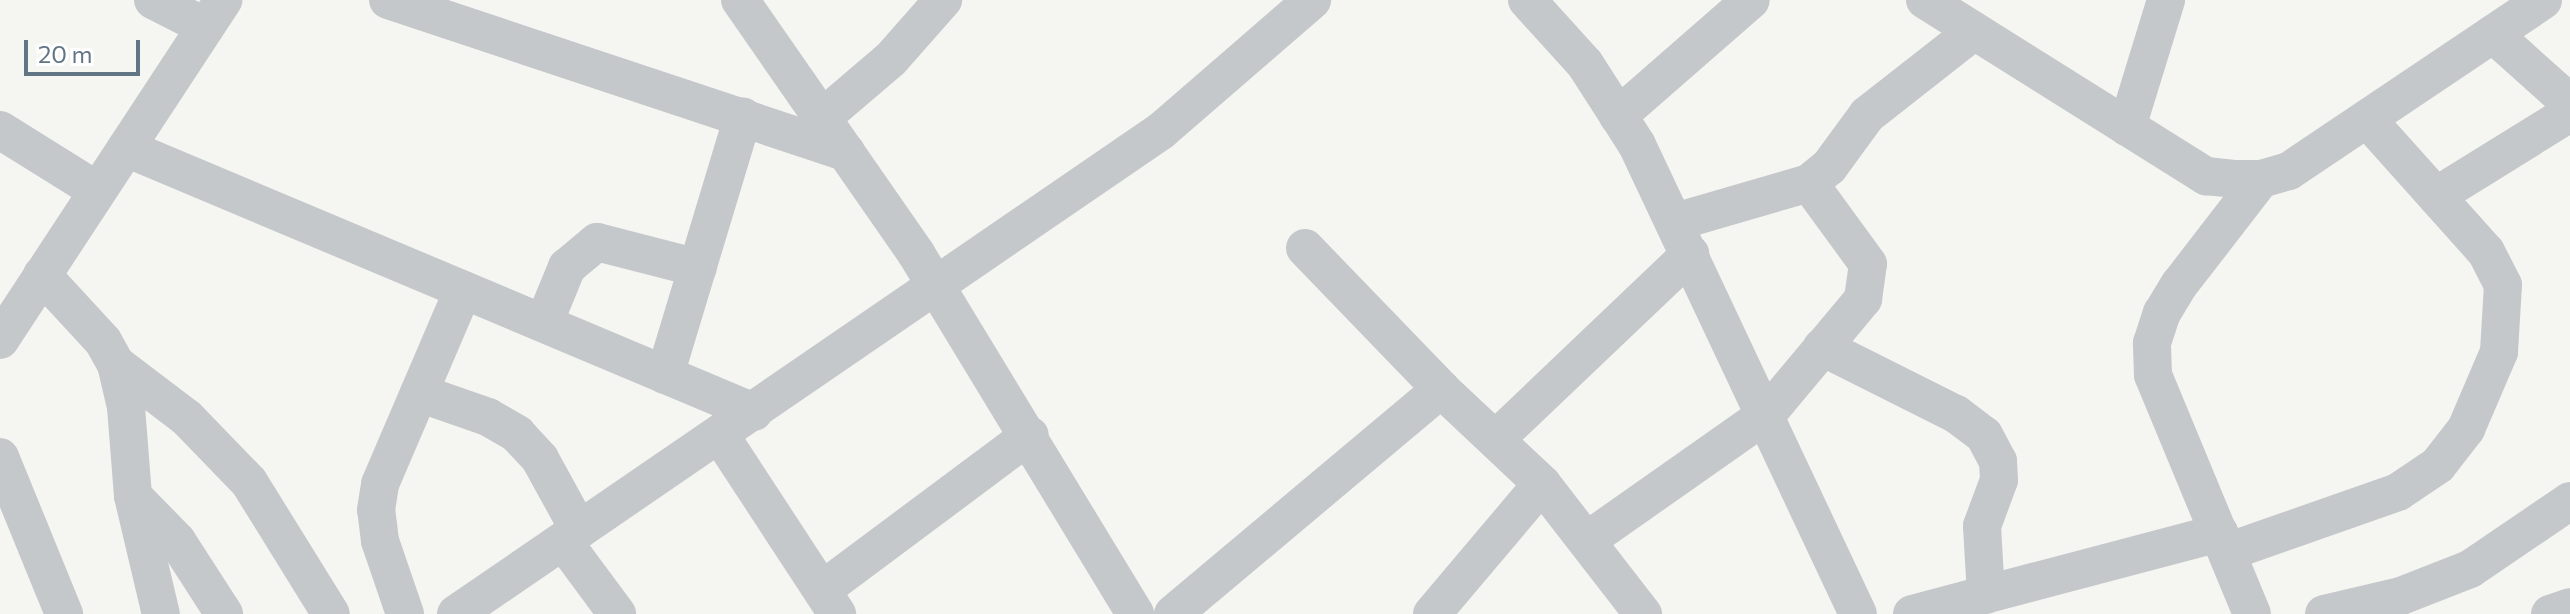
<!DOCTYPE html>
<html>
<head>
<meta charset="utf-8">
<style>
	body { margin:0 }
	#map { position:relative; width:2570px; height:614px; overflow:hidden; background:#f5f5f1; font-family:Commissioner,sans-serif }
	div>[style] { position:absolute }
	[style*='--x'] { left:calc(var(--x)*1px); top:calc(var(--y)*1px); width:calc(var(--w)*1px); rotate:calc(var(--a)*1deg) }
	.street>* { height:38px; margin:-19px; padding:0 19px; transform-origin:19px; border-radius:19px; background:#c4c8cb }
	span { translate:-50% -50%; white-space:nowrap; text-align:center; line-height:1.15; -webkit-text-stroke:8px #fff; paint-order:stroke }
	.scale { position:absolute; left:24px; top:40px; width:116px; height:36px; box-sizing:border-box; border:4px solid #627584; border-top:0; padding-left:10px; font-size:24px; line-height:28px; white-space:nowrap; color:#627584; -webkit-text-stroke:6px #fff; paint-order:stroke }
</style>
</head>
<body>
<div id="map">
	<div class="street">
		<i style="--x:153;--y:0;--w:59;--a:27"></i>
		<i style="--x:388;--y:0;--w:483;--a:18.4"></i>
		<i style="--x:740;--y:0;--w:310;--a:55.2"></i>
		<i style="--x:917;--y:255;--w:420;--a:58.7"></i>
		<i style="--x:1527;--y:0;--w:86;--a:47.8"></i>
		<i style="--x:1585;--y:64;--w:96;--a:57.3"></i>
		<i style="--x:1637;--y:145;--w:518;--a:64.77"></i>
		<i style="--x:1925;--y:0;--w:332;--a:32.1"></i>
		<i style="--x:2206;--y:176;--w:28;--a:6"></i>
		<i style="--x:2234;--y:179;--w:27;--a:0"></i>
		<i style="--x:2261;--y:179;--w:29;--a:-16"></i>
		<i style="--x:2289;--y:171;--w:306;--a:-33.9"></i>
		<i style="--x:2493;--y:34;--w:103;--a:41.9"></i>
		<i style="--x:1618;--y:116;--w:176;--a:-41.1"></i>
		<i style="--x:823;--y:117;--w:89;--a:-40.5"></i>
		<i style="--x:891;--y:59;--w:79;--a:-48.6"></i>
		<i style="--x:2127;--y:127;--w:133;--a:-72.9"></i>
		<i style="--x:0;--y:130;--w:115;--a:31.9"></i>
		<i style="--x:126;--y:148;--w:681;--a:22.8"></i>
		<i style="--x:2436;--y:196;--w:158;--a:-31.8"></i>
		<i style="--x:1675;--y:222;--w:140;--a:-16.2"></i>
		<i style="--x:1809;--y:183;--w:26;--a:-39"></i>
		<i style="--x:1829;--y:167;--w:64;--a:-53.8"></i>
		<i style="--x:1867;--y:115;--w:136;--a:-38.1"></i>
		<i style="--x:1305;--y:248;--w:196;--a:46"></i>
		<i style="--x:1441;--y:389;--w:139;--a:43.2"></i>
		<i style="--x:1542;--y:484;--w:165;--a:52.2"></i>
		<i style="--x:42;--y:275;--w:90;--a:47.3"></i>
		<i style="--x:103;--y:341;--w:26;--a:61"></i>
		<i style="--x:116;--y:364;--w:44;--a:76.9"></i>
		<i style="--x:126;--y:407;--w:89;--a:85.5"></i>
		<i style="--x:133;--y:496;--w:121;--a:76.7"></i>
		<i style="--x:544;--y:323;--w:61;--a:-67.7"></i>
		<i style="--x:567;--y:267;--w:39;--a:-40"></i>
		<i style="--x:597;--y:242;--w:104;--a:14.4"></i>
		<i style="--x:0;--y:340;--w:407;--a:-56.7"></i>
		<i style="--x:1822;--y:347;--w:150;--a:26.6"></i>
		<i style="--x:1956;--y:414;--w:35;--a:37"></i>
		<i style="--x:1984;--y:435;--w:30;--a:62"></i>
		<i style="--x:1998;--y:461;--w:19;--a:87"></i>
		<i style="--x:1999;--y:480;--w:49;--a:110.3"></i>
		<i style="--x:1982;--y:526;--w:69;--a:86.7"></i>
		<i style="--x:116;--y:364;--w:89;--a:37.3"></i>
		<i style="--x:187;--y:418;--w:89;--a:45.9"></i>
		<i style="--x:249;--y:482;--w:155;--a:58.2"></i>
		<i style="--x:665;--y:375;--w:270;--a:-73.2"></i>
		<i style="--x:419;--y:393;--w:73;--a:19.2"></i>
		<i style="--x:488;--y:417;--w:34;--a:30"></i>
		<i style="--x:517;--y:434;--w:34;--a:47"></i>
		<i style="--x:540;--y:459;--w:81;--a:61.2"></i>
		<i style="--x:720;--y:435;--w:214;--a:56.8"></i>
		<i style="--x:1497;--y:438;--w:267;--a:-43.6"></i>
		<i style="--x:0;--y:457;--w:170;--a:67.8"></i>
		<i style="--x:133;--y:496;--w:63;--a:45.6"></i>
		<i style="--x:177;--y:541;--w:87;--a:57.2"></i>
		<i style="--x:1589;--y:539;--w:218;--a:-35.1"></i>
		<i style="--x:1767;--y:414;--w:150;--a:-50.1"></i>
		<i style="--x:1863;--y:299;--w:35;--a:-82"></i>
		<i style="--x:1868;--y:264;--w:100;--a:-126.1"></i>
		<i style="--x:563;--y:541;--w:91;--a:53.5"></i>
		<i style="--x:2227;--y:552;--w:181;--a:-19.3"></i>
		<i style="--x:2398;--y:492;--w:48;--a:-34"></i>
		<i style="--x:2438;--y:465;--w:46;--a:-52.1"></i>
		<i style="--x:2466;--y:429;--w:84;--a:-66.8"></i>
		<i style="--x:2499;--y:352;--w:67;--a:-86.6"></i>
		<i style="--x:2503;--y:285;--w:37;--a:-117"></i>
		<i style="--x:2486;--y:252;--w:177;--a:-131.8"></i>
		<i style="--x:822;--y:590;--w:259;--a:-36.7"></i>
		<i style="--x:405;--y:614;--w:77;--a:-108.9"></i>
		<i style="--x:380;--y:541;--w:31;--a:-97"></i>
		<i style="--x:376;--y:510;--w:26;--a:-81"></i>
		<i style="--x:380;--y:484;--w:211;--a:-66.8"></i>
		<i style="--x:456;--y:614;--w:855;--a:-34.42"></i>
		<i style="--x:1161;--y:131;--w:200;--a:-40.9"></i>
		<i style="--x:1173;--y:614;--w:350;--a:-40"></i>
		<i style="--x:1432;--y:614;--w:170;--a:-49.8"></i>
		<i style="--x:1912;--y:614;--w:318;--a:-14.8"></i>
		<i style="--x:2252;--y:614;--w:259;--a:-112.5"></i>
		<i style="--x:2153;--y:375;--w:32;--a:-92"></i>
		<i style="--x:2152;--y:343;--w:32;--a:-72"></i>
		<i style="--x:2162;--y:313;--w:33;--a:-59"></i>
		<i style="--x:2179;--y:285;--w:134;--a:-52.3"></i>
		<i style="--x:2324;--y:614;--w:79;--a:-13.2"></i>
		<i style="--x:2401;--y:596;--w:74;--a:-21.4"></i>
		<i style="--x:2470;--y:569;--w:121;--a:-34.2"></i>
		<i style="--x:2550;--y:614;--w:21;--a:-19"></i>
	</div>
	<div class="scale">20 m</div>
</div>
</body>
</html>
